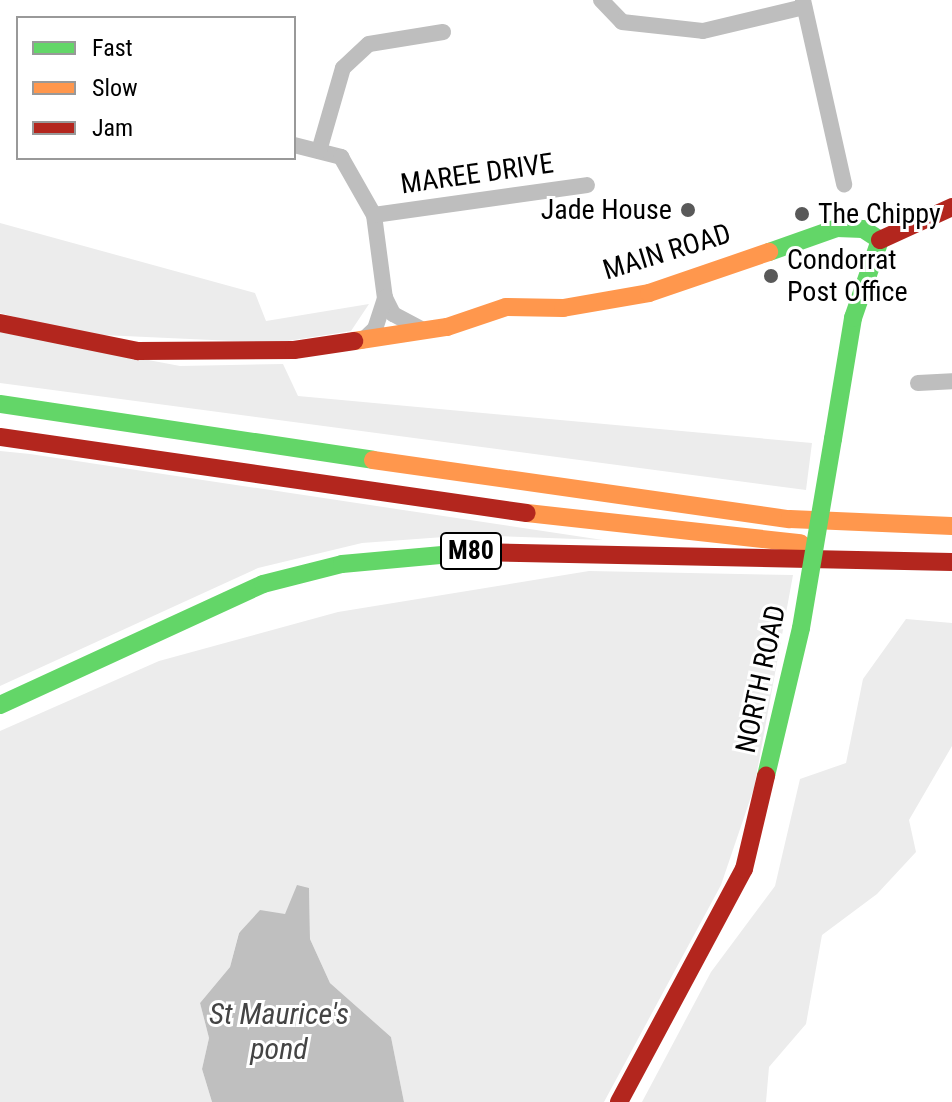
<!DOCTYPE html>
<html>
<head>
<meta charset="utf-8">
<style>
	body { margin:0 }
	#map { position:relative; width:952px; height:1102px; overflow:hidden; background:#fff; font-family:"Roboto Condensed",sans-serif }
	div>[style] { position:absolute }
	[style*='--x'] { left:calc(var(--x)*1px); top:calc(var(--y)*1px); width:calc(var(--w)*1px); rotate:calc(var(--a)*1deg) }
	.green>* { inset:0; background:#ececec }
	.water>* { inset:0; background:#bfbfbf }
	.street>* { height:16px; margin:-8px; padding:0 8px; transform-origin:8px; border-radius:8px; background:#bebebe }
	.fast>* { height:18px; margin:-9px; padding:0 9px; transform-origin:9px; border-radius:9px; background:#63d668 }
	.slow>* { height:18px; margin:-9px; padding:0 9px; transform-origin:9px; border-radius:9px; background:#ff974d }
	.jam>* { height:18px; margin:-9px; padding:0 9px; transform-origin:9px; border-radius:9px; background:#b3261e }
	.fast-bridge>* { height:18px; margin:-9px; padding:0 9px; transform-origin:9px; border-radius:9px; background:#63d668 }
	.dots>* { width:22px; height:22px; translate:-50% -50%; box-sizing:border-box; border:4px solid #fff; border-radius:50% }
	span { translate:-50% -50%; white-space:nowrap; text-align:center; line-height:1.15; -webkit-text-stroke:6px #fff; paint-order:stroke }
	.shield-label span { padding:2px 6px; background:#fff; border:2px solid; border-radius:6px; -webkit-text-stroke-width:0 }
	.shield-label { font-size:26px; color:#000; font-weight:700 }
	.street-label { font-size:28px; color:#000 }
	.poi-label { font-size:28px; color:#000 }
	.right { translate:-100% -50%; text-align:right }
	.left { translate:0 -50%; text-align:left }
	.water-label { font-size:30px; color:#444; font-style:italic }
	.legend { position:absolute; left:16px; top:16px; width:280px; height:144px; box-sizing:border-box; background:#fff; border:2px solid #999; margin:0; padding:10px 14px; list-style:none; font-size:24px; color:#000 }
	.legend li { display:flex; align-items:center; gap:16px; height:40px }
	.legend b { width:40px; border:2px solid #999 }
</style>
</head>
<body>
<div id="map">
	<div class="green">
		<i style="clip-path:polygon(0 223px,255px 293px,266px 321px,369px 304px,351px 331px,275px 343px,80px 334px,0 313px)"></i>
		<i style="clip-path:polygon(0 332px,180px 366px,283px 364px,298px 396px,812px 443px,806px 490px,0 383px)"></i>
		<i style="clip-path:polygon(0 451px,30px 454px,603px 540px,471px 535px,362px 543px,258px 568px,0 686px)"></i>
		<i style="clip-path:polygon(589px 571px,793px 575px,754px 788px,721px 885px,604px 1102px,404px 1102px,391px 1037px,330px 983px,310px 939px,309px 889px,285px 914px,239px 932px,230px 967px,200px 1003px,209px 1038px,202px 1069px,212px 1102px,0 1102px,0 731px,159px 661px,338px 612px)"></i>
		<i style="clip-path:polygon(906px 619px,952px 623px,952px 746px,909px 820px,916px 852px,877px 894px,822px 935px,806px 1024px,769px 1067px,766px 1102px,642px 1102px,711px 972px,775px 886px,800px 779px,846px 763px,863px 679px)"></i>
	</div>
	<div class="water">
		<i style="clip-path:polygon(297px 885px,309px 888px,310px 939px,330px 983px,391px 1037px,404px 1102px,212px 1102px,202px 1069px,209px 1038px,200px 1003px,230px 967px,239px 933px,260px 910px,285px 914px)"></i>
	</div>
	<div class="street">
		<i style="--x:601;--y:0;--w:30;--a:46"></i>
		<i style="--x:622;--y:22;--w:81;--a:6.3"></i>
		<i style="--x:703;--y:31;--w:104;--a:-13.4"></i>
		<i style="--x:803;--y:0;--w:189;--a:77.4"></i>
		<i style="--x:294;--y:145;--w:49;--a:14.3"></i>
		<i style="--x:341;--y:157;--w:67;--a:60.4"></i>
		<i style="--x:374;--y:215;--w:84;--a:82.5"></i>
		<i style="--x:385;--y:298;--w:18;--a:63"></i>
		<i style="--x:393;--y:314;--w:32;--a:28"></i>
		<i style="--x:319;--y:151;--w:86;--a:-73.9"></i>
		<i style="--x:343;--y:68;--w:35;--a:-43"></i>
		<i style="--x:369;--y:44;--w:75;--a:-9.2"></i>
		<i style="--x:374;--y:215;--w:215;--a:-8"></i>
		<i style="--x:362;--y:341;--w:18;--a:-43"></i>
		<i style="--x:375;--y:329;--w:33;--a:-72"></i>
		<i style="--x:918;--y:383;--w:34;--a:-3"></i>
	</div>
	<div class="fast">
		<i style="--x:769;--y:252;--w:72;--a:-19.4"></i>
		<i style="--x:837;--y:228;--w:26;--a:2"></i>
		<i style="--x:863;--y:229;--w:20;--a:33"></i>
		<i style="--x:0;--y:404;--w:377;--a:8.5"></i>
		<i style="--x:833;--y:439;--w:123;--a:-80.6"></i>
		<i style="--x:853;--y:318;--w:83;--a:-70.9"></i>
		<i style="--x:0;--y:705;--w:289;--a:-24.7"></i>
		<i style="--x:263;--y:584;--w:81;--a:-14.2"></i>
		<i style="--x:342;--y:564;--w:134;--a:-5.2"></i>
		<i style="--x:766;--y:776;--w:152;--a:-76.7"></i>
	</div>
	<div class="slow">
		<i style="--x:354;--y:341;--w:94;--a:-8.6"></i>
		<i style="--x:447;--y:327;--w:62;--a:-18.7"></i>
		<i style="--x:506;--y:307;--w:57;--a:1"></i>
		<i style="--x:563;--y:308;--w:87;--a:-9.9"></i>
		<i style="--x:649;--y:293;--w:127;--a:-18.9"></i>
		<i style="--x:373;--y:460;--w:421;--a:8.1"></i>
		<i style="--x:790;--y:519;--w:162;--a:2.5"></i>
		<i style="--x:527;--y:513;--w:275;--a:6.3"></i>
	</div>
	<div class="jam">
		<i style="--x:880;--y:240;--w:79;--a:-24.6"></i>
		<i style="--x:0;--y:323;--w:141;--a:11.5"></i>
		<i style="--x:138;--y:351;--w:156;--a:-0.4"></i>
		<i style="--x:294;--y:350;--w:61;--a:-8.5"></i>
		<i style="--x:0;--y:437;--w:532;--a:8.21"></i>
		<i style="--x:475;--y:552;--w:477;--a:1.2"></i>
		<i style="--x:619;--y:1102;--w:264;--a:-61.8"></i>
		<i style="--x:744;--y:869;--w:96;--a:-76.7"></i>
	</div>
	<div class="fast-bridge">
		<i style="--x:801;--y:628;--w:192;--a:-80.4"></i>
	</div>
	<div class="dots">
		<i style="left:688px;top:210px;background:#595959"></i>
		<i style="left:802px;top:214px;background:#595959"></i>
		<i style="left:771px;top:276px;background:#595959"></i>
	</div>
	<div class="shield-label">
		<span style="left:471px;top:551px">M80</span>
	</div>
	<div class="street-label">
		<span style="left:477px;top:174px;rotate:-8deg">MAREE DRIVE</span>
		<span style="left:667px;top:252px;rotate:-17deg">MAIN ROAD</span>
		<span style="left:761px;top:679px;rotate:-78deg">NORTH ROAD</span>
	</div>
	<div class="poi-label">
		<span class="right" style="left:672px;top:210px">Jade House</span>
		<span class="left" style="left:818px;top:214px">The Chippy</span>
		<span class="left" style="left:787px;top:276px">Condorrat<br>Post Office</span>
	</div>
	<div class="water-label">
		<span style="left:279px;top:1031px">St Maurice's<br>pond</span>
	</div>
	<ul class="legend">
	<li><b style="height:10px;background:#63d668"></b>Fast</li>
	<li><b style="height:10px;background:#ff974d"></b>Slow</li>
	<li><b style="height:10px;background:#b3261e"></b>Jam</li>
	</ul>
</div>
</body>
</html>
